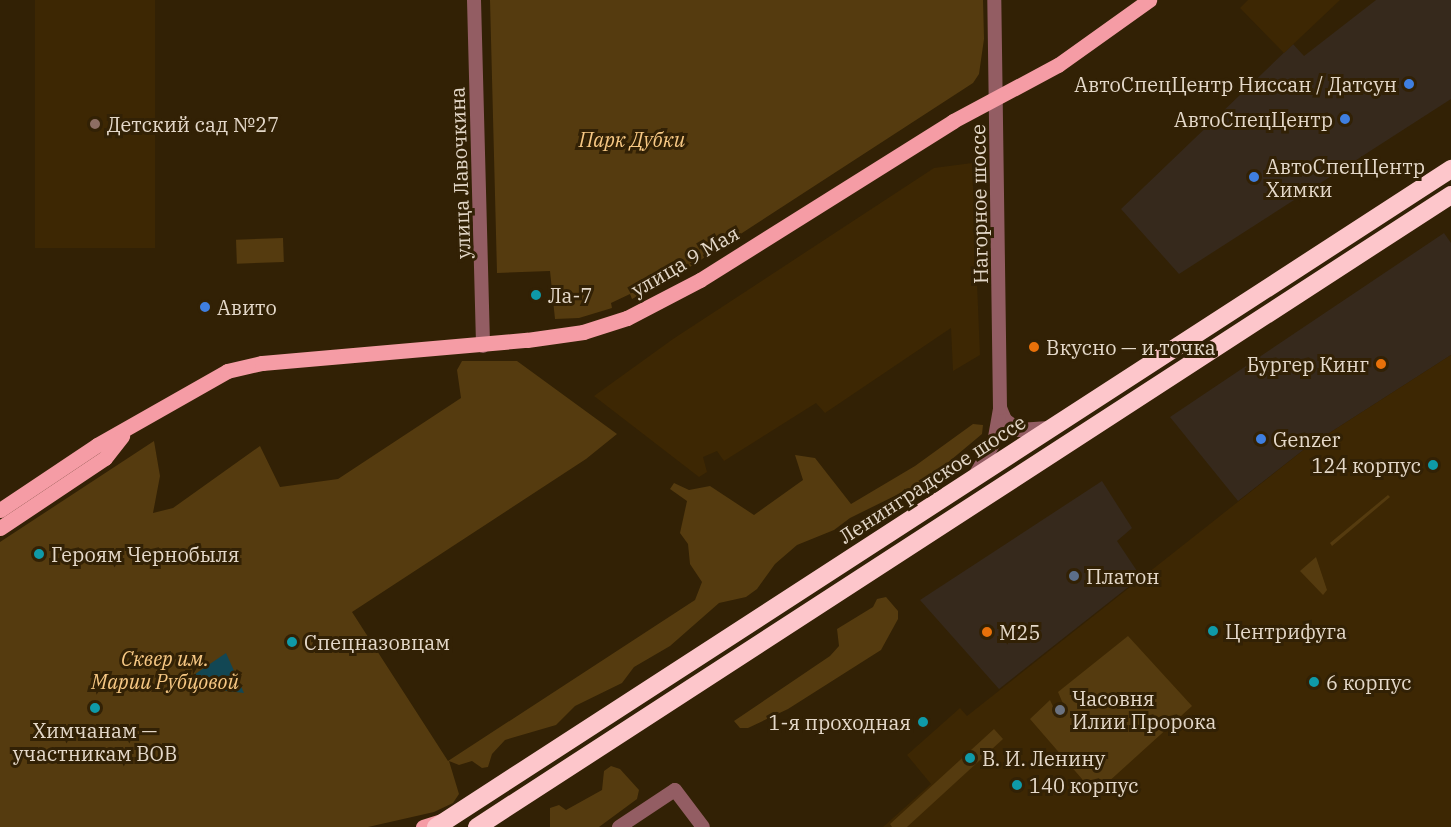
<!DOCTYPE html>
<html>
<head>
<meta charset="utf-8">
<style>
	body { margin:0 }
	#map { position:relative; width:1451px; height:827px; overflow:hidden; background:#322105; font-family:"IBM Plex Serif",serif }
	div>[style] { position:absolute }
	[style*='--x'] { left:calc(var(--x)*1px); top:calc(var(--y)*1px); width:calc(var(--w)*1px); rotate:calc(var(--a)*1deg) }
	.commercial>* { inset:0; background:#36291c }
	.built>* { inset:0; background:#3d2703; transform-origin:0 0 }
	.green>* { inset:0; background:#553b0f; transform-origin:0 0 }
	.water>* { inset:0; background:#124754 }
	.minor>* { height:14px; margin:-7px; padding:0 7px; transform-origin:7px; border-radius:7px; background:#935d63 }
	.major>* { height:15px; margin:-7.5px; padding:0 7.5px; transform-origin:7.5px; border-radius:7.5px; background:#f59ca5 }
	.highway>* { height:18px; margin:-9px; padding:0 9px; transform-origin:9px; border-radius:9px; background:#fdc6cb }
	.dots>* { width:16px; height:16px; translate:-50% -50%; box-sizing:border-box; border:3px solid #322105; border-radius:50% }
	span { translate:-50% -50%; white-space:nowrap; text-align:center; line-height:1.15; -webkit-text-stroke:6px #322105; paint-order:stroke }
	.poi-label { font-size:20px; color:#e4d8c9 }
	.right { translate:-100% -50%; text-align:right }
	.left { translate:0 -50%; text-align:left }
	.park-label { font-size:20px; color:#f7c884; font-style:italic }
	.street-label { font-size:20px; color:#e4d8c9 }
</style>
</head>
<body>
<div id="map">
	<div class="commercial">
		<i style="clip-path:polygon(1376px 0,1451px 0,1451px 99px,1179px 274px,1121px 209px,1293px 44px,1304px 56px)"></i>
		<i style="clip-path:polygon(1444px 233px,1451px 243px,1451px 355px,1306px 448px,1238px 501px,1170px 417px)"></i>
		<i style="clip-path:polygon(1102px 481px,1132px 528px,1117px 541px,1141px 577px,999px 689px,920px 600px)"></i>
	</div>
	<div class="built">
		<i style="left:35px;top:0;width:120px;height:248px"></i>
		<i style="clip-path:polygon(1248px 0,1340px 0,1284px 53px,1240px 8px)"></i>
		<i style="clip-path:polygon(972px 163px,980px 355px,953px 371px,951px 328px,825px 413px,816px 403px,724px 461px,717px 451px,703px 457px,707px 472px,699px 477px,594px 396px,673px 339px,934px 168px)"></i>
		<i style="clip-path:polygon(1451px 355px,1451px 827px,883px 827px,931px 784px,907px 755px,960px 708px,967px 716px,1306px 448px)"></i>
	</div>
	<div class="green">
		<i style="clip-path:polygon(490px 0,983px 0,984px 39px,979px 74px,973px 83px,679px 274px,632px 299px,630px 294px,611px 303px,612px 308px,579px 318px,555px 319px,550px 271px,497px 273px)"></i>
		<i style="left:283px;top:238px;width:24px;height:47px;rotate:88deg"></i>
		<i style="clip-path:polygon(462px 361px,517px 361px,617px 434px,586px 459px,352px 612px,448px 761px,695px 600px,702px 582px,690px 564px,688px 544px,680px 533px,687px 501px,670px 489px,674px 483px,689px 490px,710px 486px,754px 515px,803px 480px,795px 455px,815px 458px,851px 504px,915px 466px,973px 424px,983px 425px,982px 434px,927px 480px,850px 518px,834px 530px,797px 545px,775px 564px,757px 589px,746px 597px,719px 603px,670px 646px,634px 667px,622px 683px,575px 706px,556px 725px,505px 740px,492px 754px,488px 767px,482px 768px,472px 761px,459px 765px,449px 761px,459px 794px,453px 803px,434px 812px,368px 827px,0 827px,0 542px,154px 441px,160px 476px,153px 513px,173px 508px,260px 446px,280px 487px,338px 479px,461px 398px,457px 370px)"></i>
		<i style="clip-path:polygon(1388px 495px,1390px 497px,1332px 546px,1330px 543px)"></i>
		<i style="clip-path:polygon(1316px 557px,1327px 590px,1323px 595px,1300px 571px)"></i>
		<i style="clip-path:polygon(886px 597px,898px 611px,898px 619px,881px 650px,788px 709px,748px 728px,740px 728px,734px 721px,830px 656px,839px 646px,837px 629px,873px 607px,877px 599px)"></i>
		<i style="clip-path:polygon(1128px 636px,1192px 706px,1095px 794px,1030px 719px,1050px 700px,1058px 717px,1067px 713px,1058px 692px)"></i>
		<i style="clip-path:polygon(994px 729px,1003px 739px,907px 827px,892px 827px,890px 824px)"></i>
		<i style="clip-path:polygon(611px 766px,620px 769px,639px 790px,637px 799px,599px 827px,550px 827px,550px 808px,559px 805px,566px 810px,602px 790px,604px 771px)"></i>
	</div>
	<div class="water">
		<i style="clip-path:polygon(226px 653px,244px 693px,179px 685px)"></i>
	</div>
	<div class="minor">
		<i style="--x:474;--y:0;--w:346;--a:88.5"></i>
		<i style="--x:1000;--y:408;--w:13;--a:67"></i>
		<i style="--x:1005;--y:420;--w:17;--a:36"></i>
		<i style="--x:1019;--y:430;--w:26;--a:-4"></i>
		<i style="--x:976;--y:474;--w:36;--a:-60"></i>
		<i style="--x:994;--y:443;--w:36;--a:-80"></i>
		<i style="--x:1000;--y:408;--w:408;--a:-90.8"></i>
		<i style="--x:619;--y:827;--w:67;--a:-33.5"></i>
		<i style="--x:675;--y:790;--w:46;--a:52.9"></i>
	</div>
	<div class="major">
		<i style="--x:0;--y:510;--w:117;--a:-33.8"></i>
		<i style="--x:97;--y:445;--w:150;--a:-29.6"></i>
		<i style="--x:227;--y:371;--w:36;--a:-13"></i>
		<i style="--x:262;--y:363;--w:266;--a:-5"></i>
		<i style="--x:527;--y:340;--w:57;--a:-8.1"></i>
		<i style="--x:583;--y:332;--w:46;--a:-17.7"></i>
		<i style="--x:627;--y:318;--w:82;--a:-27.5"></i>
		<i style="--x:700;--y:280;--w:299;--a:-32.1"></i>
		<i style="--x:953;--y:121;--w:119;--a:-28.1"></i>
		<i style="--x:1058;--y:65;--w:112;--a:-35.5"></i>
		<i style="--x:0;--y:528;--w:126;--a:-33.7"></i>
		<i style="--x:105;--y:458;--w:28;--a:-52"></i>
		<i style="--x:423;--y:827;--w:25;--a:-18"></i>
	</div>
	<div class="highway">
		<i style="--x:436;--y:827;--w:1210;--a:-32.95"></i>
		<i style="--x:477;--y:827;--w:1161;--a:-32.98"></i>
	</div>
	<div class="dots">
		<i style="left:1409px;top:84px;background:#3f7fe0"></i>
		<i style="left:1345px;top:119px;background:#3f7fe0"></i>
		<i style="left:95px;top:124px;background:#8d6e63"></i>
		<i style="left:1254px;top:177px;background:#3f7fe0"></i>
		<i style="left:536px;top:295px;background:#0f9aa8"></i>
		<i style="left:205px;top:307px;background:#3f7fe0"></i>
		<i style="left:1034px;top:347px;background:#e8710a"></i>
		<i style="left:1381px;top:364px;background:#e8710a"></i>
		<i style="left:1261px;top:439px;background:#3f7fe0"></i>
		<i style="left:1433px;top:465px;background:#0f9aa8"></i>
		<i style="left:39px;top:554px;background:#0f9aa8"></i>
		<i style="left:1074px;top:576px;background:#5c6f8a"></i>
		<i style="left:1213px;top:631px;background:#0f9aa8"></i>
		<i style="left:987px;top:632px;background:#e8710a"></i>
		<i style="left:292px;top:642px;background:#0f9aa8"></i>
		<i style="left:1314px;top:682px;background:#0f9aa8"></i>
		<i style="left:95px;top:708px;background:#0f9aa8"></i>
		<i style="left:1060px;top:710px;background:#6b7280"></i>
		<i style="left:923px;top:722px;background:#0f9aa8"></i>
		<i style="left:970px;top:758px;background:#0f9aa8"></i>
		<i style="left:1017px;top:785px;background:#0f9aa8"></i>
	</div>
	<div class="poi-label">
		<span class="right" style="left:1397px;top:84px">АвтоСпецЦентр Ниссан / Датсун</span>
		<span class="right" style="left:1333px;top:119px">АвтоСпецЦентр</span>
		<span class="left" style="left:107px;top:124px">Детский сад №27</span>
		<span class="left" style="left:1266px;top:178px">АвтоСпецЦентр<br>Химки</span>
		<span class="left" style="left:548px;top:295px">Ла-7</span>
		<span class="left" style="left:217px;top:307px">Авито</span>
		<span class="left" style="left:1046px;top:347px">Вкусно — и точка</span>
		<span class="right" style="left:1369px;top:364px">Бургер Кинг</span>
		<span class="left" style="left:1273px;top:439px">Genzer</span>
		<span class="right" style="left:1421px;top:465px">124 корпус</span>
		<span class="left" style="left:51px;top:554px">Героям Чернобыля</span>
		<span class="left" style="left:1086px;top:576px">Платон</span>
		<span class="left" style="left:1225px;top:631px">Центрифуга</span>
		<span class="left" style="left:999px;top:632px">М25</span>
		<span class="left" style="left:304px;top:642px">Спецназовцам</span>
		<span class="left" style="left:1326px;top:682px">6 корпус</span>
		<span class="left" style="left:1072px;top:710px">Часовня<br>Илии Пророка</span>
		<span class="right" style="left:911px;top:722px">1-я проходная</span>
		<span style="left:95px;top:742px">Химчанам —<br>участникам ВОВ</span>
		<span class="left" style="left:982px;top:758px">В. И. Ленину</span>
		<span class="left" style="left:1029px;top:785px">140 корпус</span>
	</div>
	<div class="park-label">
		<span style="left:632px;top:139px">Парк Дубки</span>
		<span style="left:165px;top:670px">Сквер им.<br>Марии Рубцовой</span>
	</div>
	<div class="street-label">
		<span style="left:460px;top:173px;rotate:-92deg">улица Лавочкина</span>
		<span style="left:979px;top:204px;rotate:-91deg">Нагорное шоссе</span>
		<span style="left:685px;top:261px;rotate:-30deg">улица 9 Мая</span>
		<span style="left:932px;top:479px;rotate:-33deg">Ленинградское шоссе</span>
	</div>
</div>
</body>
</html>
